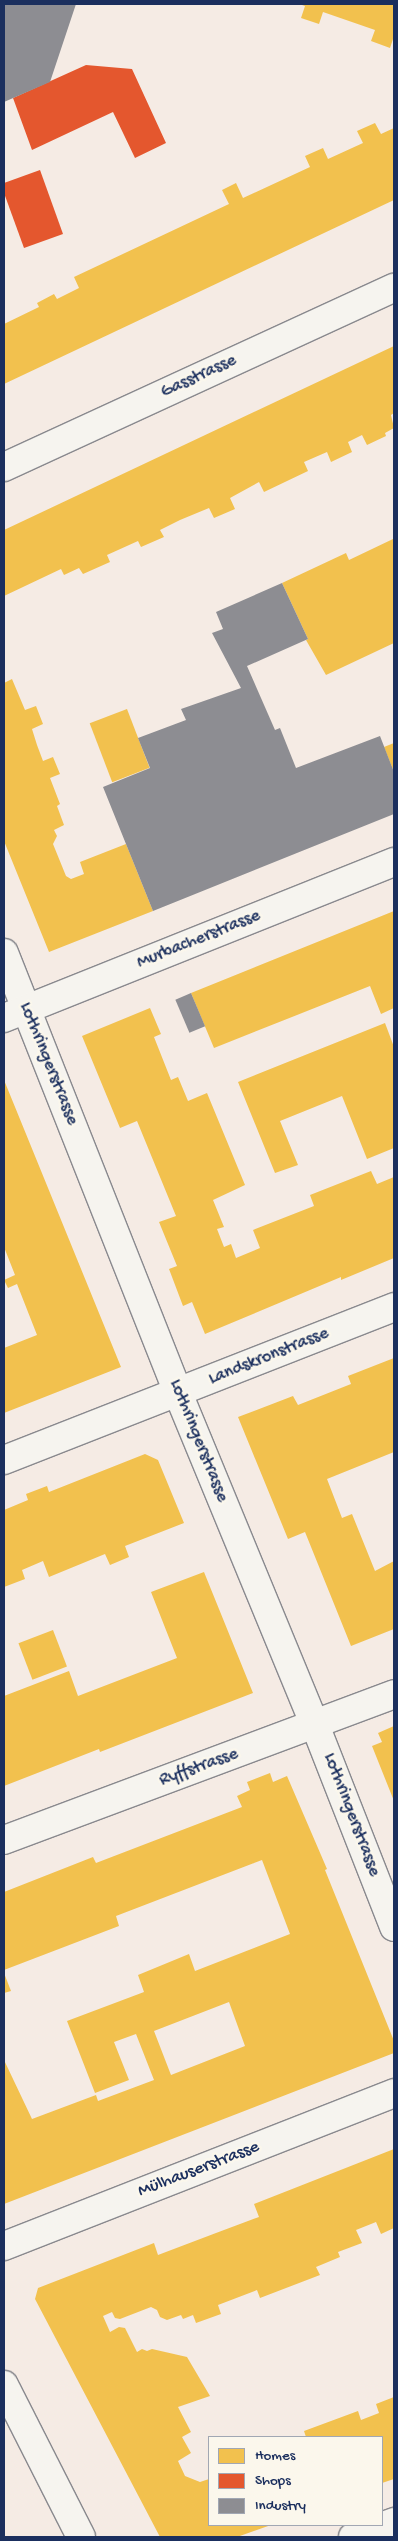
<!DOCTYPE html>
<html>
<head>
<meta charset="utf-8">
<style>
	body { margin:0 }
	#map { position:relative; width:398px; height:2541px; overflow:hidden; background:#f5ebe4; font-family:"Gochi Hand",sans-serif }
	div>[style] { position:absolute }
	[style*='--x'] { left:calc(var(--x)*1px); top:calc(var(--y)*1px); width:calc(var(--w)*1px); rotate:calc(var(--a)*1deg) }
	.homes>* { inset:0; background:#f2c14e; transform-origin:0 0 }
	.shops>* { inset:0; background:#e4572e }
	.industry>* { inset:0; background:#8d8d92; transform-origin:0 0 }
	.roads { filter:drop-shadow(1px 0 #89898e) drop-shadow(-1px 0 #89898e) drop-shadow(0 1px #89898e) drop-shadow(0 -1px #89898e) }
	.minor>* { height:28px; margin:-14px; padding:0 14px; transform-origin:14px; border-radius:14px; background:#f6f4ef }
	span { translate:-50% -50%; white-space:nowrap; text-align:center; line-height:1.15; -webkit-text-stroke:5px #fbf7ec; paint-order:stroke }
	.street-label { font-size:18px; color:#1b2f5e }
	.frame { position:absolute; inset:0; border:5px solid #1b2f5e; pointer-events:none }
	.legend { position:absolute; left:208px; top:2436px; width:175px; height:90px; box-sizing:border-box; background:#fbf7ec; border:1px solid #a1a7b3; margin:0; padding:6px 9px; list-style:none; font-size:15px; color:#1b2f5e }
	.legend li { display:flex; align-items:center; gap:10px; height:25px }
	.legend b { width:25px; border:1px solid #a1a7b3 }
</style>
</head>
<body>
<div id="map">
	<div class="homes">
		<i style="clip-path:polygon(299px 4px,394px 4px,394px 36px,390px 48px,371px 41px,375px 30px,323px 12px,319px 24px,301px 18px,305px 6px)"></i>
		<i style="clip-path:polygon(375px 123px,381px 134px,394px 128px,394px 200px,4px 384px,4px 324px,39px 307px,37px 303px,54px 294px,57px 299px,79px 288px,74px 277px,229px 204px,222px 190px,236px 183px,243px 198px,310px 167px,305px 156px,323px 148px,328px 159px,363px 143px,357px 131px)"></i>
		<i style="clip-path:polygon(394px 346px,394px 413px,391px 415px,394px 428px,385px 433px,386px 436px,367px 445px,362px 435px,348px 442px,352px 452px,331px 462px,327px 452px,304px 462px,308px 471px,264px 492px,259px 482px,230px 498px,235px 509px,214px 518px,209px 508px,180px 520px,160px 530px,164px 537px,141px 547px,138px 541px,107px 555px,110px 562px,83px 574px,79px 568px,64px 575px,61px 569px,4px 596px,4px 530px)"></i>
		<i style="clip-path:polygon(393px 539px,394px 643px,326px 675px,306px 640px,308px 639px,282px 583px,346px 553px,349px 560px)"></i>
		<i style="clip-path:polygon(12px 679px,25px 710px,36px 706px,43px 724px,32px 729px,37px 745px,43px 761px,53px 757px,60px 774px,50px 778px,60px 804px,57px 806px,64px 825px,54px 830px,57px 836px,53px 844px,66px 876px,71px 879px,84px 874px,80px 862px,126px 844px,153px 911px,49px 952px,4px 841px,4px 683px)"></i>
		<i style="left:127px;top:709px;width:63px;height:40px;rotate:69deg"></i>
		<i style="clip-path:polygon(394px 743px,394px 772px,384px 747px)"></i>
		<i style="clip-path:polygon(394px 911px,394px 1008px,381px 1014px,370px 986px,214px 1048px,191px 993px)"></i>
		<i style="clip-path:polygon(150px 1008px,161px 1034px,154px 1037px,171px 1080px,178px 1077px,188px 1101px,207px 1093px,245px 1185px,213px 1200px,224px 1227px,217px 1229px,224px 1247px,231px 1244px,236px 1258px,260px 1248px,253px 1230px,314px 1206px,310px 1195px,371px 1171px,377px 1184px,394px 1177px,394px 1258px,341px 1280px,341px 1277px,205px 1334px,192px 1302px,183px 1306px,169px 1269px,177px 1266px,159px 1222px,176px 1216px,137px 1121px,120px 1128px,82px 1036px)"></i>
		<i style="clip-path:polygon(385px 1023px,394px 1047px,394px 1148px,367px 1159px,342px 1096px,280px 1121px,298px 1165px,275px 1173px,238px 1082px)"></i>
		<i style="clip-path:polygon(4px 1080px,121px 1367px,4px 1413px,4px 1348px,37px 1335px,17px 1284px,8px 1288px,4px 1280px,15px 1275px,4px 1247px)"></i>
		<i style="clip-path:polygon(394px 1358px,394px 1452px,327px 1479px,342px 1518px,352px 1514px,375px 1571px,394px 1561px,394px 1629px,351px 1646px,305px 1532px,288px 1539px,238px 1417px,293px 1396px,298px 1405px,351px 1384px,348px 1376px)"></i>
		<i style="clip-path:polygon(145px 1454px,158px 1460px,184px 1523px,125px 1546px,129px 1557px,110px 1565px,105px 1554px,49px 1577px,43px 1561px,22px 1570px,25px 1579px,4px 1587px,4px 1510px,28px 1500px,26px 1494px,47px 1486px,49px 1492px)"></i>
		<i style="clip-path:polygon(204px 1572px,253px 1693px,100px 1752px,99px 1749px,4px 1786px,4px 1696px,69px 1671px,78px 1696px,177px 1658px,151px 1592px)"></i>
		<i style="left:53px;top:1630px;width:39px;height:37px;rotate:69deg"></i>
		<i style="clip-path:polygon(394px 1726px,394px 1801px,372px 1746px,382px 1742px,378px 1733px)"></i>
		<i style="clip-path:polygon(evenodd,270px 1773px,273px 1782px,287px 1776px,327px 1869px,325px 1870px,394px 2041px,394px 2053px,4px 2204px,4px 2060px,32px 2119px,96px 2095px,98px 2101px,154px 2080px,136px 2034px,114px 2042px,129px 2080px,95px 2093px,67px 2021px,144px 1992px,138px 1975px,189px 1954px,195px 1971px,290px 1934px,262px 1860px,116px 1916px,119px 1926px,4px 1970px,4px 1892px,93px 1857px,96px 1863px,242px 1807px,237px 1796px,250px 1790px,247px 1782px,270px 1773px,229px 2002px,245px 2046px,171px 2075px,154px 2031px,229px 2002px)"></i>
		<i style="clip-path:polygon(4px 1973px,11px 1991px,4px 1993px)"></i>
		<i style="clip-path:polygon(394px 2149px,394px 2228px,381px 2234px,376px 2222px,356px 2230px,362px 2243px,338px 2252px,340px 2257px,316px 2267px,320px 2275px,260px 2298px,257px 2290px,218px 2305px,221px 2314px,196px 2323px,193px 2315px,183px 2319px,181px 2315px,167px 2320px,160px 2317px,157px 2310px,151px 2307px,120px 2319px,115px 2318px,112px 2312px,103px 2316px,110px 2332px,119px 2327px,125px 2328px,137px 2352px,142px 2349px,147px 2351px,152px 2349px,187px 2357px,210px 2396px,178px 2407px,191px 2432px,182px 2437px,191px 2453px,178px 2461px,185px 2476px,200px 2482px,209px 2479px,209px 2525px,271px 2525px,237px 2537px,160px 2537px,35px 2299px,38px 2288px,154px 2243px,158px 2255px,216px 2233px,259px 2217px,254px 2204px)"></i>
		<i style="clip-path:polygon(394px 2397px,394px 2479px,382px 2483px,382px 2437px,306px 2437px,304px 2431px,358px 2411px,361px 2420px,379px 2413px,376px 2404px)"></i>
	</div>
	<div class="shops">
		<i style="clip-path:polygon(86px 65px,132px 69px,166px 143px,135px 158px,113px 112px,32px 150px,13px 98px)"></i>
		<i style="clip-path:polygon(40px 170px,63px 234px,24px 248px,4px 193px,4px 183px)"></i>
	</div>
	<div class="industry">
		<i style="clip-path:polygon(4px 4px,76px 4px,50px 82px,4px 102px)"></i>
		<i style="clip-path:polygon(282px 583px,308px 639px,247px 666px,275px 730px,280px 728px,296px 768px,380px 736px,394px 772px,394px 814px,153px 911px,103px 787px,150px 768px,138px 738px,186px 720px,181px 709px,241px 688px,212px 633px,223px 629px,216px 612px)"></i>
		<i style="left:191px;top:993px;width:36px;height:17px;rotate:67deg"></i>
	</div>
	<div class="roads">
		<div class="minor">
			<i style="--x:4;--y:467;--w:429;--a:-24.7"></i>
			<i style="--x:4;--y:953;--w:473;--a:68.4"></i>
			<i style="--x:178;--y:1393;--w:359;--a:67.6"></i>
			<i style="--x:315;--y:1725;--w:217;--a:68.6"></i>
			<i style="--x:4;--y:1018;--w:420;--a:-21.8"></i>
			<i style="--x:4;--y:1460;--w:419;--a:-21.4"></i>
			<i style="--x:4;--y:1840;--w:416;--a:-20.5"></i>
			<i style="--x:4;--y:2246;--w:419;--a:-21.4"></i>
			<i style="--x:4;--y:2385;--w:170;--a:63.1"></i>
			<i style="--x:353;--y:2537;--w:44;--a:-20.1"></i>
		</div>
	</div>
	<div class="street-label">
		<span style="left:199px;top:377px;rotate:-25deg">Gasstrasse</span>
		<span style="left:199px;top:940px;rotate:-22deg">Murbacherstrasse</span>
		<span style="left:48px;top:1064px;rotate:68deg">Lothringerstrasse</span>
		<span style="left:269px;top:1357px;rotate:-22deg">Landskronstrasse</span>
		<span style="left:198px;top:1441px;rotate:68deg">Lothringerstrasse</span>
		<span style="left:199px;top:1768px;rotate:-20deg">Ryffstrasse</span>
		<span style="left:351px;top:1815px;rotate:69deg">Lothringerstrasse</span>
		<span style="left:199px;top:2170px;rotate:-21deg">Mülhauserstrasse</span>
	</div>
	<div class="frame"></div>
	<ul class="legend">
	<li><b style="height:14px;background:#f2c14e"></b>Homes</li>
	<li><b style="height:14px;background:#e4572e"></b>Shops</li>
	<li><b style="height:14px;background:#8d8d92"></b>Industry</li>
	</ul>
</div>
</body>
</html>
